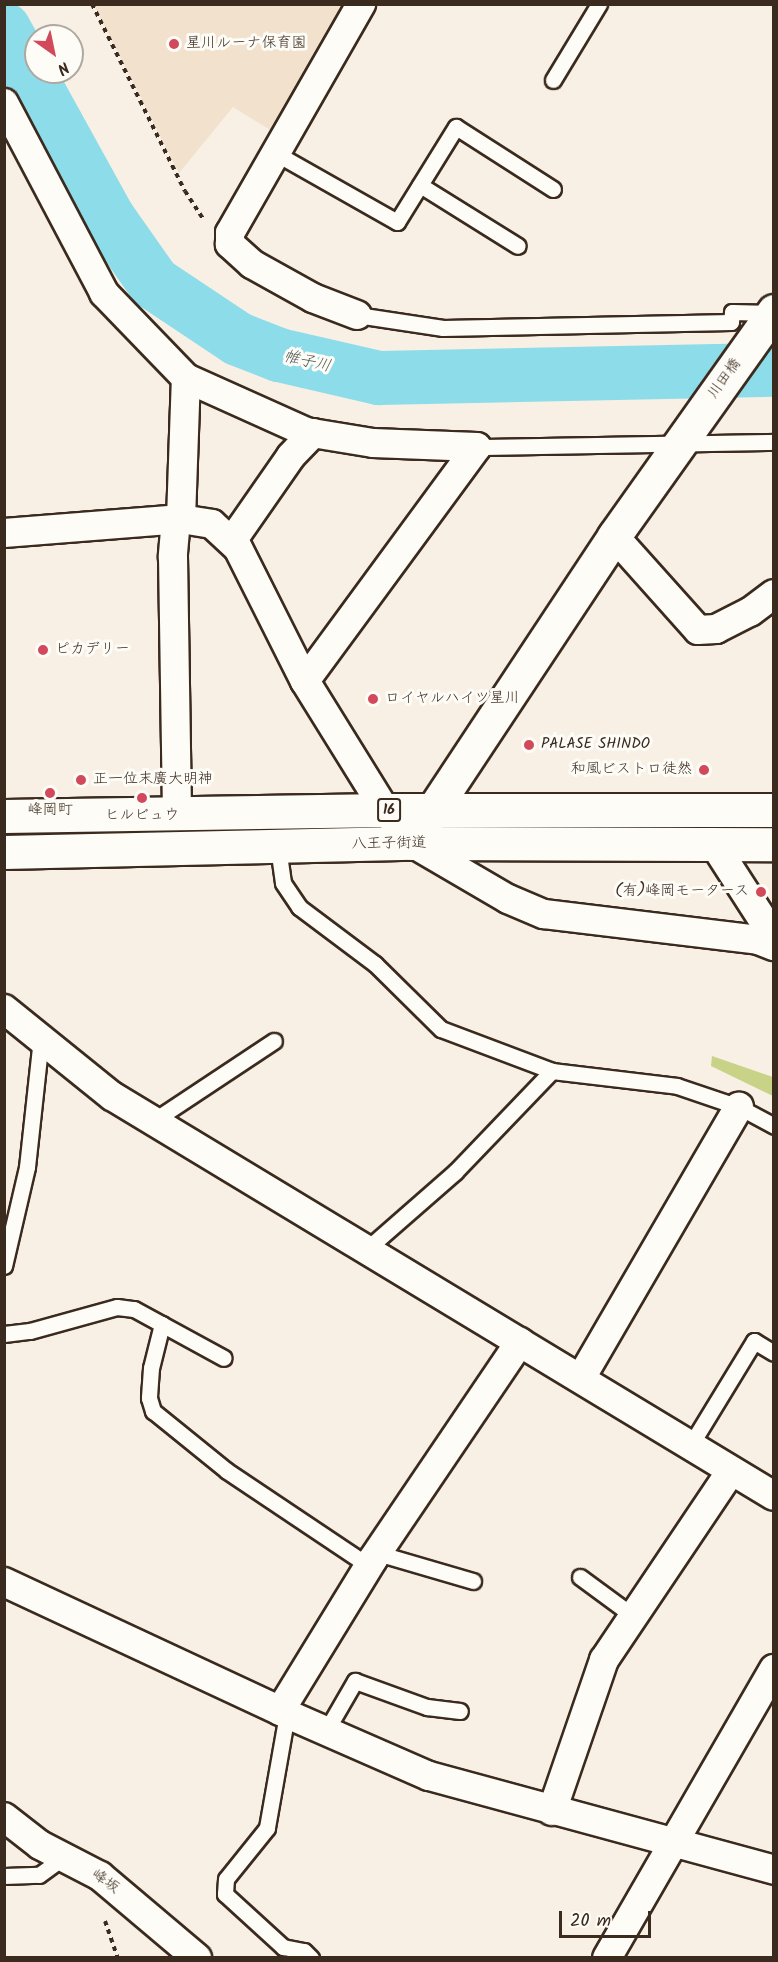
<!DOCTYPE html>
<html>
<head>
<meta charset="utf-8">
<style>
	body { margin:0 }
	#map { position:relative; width:778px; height:1962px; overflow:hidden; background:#f8f0e4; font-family:Kalam,"Klee One",sans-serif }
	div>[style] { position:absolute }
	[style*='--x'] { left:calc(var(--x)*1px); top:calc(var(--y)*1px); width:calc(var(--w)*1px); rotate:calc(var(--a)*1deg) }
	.built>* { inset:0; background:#f2e1cd }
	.green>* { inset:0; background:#c8d387 }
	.river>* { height:54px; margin:-27px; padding:0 27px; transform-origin:27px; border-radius:27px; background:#8ddce9 }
	.path>* { height:4px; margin-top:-2px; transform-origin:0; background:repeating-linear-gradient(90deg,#3b2a1e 0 4.5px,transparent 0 9px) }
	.roads { filter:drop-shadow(2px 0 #3b2a1e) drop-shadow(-2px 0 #3b2a1e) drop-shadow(0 2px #3b2a1e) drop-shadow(0 -2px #3b2a1e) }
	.service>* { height:15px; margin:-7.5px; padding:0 7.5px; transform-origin:7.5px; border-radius:7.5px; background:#fdfcf7 }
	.minor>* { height:28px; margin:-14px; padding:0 14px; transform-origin:14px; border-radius:14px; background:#fdfcf7 }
	.tertiary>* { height:33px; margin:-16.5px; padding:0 16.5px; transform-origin:16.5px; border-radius:16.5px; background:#fdfcf7 }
	.trunk>* { height:33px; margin:-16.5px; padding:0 16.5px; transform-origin:16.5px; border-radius:16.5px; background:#fdfcf7 }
	.dots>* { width:16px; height:16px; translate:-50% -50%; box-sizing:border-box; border:3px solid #fdfcf7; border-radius:50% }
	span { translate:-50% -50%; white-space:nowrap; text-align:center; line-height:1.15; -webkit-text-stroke:6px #fdfcf7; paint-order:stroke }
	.shield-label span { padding:2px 4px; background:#fdfcf7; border:2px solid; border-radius:4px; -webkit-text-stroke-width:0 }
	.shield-label { font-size:14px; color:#3b2a1e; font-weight:700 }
	.poi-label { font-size:15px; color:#3b2a1e }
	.left { translate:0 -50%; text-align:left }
	.right { translate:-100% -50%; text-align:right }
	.street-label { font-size:15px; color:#3b2a1e }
	.water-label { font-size:16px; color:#505651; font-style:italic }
	.frame { position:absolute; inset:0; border:6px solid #3b2a1e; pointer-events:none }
	.north { position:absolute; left:24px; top:24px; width:60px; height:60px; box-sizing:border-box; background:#fdfcf7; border:2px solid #afa8a0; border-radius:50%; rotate:147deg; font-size:16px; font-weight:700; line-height:24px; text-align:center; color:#3b2a1e }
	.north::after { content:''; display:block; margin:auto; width:21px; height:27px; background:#d1495b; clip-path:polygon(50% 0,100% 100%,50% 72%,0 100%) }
	.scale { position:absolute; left:559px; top:1911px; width:92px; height:27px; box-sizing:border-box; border:3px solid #3b2a1e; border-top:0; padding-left:8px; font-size:18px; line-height:21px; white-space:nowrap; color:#3b2a1e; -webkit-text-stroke:4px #fdfcf7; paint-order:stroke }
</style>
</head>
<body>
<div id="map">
	<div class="built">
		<i style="clip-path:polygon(94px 5px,356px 5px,280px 136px,233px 107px,179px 173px)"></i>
	</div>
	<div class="green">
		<i style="clip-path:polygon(712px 1056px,773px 1077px,773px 1096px,711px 1066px)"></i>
	</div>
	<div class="river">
		<i style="--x:4;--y:29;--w:217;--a:61.1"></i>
		<i style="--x:109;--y:219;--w:78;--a:54.9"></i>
		<i style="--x:154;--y:283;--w:101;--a:33.7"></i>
		<i style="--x:238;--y:339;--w:44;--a:21.3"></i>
		<i style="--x:279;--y:355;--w:103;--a:13"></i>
		<i style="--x:379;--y:378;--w:395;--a:-1.2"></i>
	</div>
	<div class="path">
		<i style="--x:92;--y:4;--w:209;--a:63.6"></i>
		<i style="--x:185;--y:191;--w:33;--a:57"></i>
		<i style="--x:105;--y:1921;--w:39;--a:71"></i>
	</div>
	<div class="roads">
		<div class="service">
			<i style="--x:553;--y:80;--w:89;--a:-58.8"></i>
			<i style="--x:277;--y:154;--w:138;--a:29.5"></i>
			<i style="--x:397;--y:222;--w:112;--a:-58.2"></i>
			<i style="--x:456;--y:127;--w:115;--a:32.6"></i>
			<i style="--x:420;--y:185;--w:115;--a:31.9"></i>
			<i style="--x:357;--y:315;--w:87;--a:8.6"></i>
			<i style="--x:443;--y:328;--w:288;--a:-1.2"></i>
			<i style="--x:731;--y:322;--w:10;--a:-84"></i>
			<i style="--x:732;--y:312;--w:40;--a:1.4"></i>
			<i style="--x:477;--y:447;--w:297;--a:-1"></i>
			<i style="--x:278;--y:847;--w:36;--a:82"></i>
			<i style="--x:283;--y:883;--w:29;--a:56"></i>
			<i style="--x:299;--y:907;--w:95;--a:36.9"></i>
			<i style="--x:375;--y:964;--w:93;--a:44.6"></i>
			<i style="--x:441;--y:1029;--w:119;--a:20.7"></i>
			<i style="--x:552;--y:1071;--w:126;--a:6.8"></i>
			<i style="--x:677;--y:1086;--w:65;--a:18.7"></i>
			<i style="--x:739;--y:1107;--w:40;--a:28"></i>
			<i style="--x:153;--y:1121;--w:145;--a:-33.5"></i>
			<i style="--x:367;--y:1249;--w:117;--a:-41.2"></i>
			<i style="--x:455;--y:1172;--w:140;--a:-46.2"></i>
			<i style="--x:4;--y:1266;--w:102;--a:-76.9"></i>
			<i style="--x:27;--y:1167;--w:130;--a:-83.8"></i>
			<i style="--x:162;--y:1324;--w:45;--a:104"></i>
			<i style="--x:151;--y:1368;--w:30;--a:94"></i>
			<i style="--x:149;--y:1398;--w:14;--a:73"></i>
			<i style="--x:153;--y:1411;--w:95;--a:39"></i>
			<i style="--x:227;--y:1471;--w:171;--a:33.8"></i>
			<i style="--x:4;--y:1334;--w:26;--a:-7"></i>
			<i style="--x:30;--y:1331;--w:90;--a:-15.4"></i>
			<i style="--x:117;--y:1307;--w:17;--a:7"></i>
			<i style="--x:134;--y:1309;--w:102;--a:28.6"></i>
			<i style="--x:690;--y:1446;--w:123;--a:-58.6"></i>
			<i style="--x:754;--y:1341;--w:23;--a:31"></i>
			<i style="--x:377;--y:1553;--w:100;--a:16.3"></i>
			<i style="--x:580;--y:1577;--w:66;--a:36.3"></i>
			<i style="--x:287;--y:1714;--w:116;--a:100"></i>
			<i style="--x:267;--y:1828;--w:65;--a:128.8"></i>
			<i style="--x:226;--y:1879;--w:15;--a:94"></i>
			<i style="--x:225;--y:1894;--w:79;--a:42.4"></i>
			<i style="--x:283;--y:1947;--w:21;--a:11"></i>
			<i style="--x:304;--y:1951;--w:10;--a:45"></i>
			<i style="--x:326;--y:1731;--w:58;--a:-59.9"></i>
			<i style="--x:355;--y:1681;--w:77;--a:19.9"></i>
			<i style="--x:427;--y:1707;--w:33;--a:7"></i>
			<i style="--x:4;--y:1876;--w:35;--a:-2"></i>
			<i style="--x:39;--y:1875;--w:31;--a:-36"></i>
		</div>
		<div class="minor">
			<i style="--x:4;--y:103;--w:215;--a:62.2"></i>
			<i style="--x:104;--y:293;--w:118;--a:46"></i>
			<i style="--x:186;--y:378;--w:132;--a:24.2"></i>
			<i style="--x:306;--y:432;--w:68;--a:9.3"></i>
			<i style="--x:373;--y:443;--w:104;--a:2.2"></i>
			<i style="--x:357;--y:315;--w:47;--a:-158.9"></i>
			<i style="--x:313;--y:298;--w:70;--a:-150.9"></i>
			<i style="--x:252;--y:264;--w:30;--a:-138"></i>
			<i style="--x:230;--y:244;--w:11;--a:-90"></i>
			<i style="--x:230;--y:233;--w:264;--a:-60.2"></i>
			<i style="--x:176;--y:519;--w:38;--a:95"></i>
			<i style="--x:173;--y:557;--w:256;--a:89.1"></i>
			<i style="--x:181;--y:519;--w:141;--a:-88"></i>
			<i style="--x:4;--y:533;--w:178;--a:-4.5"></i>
			<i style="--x:181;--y:519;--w:31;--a:9"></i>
			<i style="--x:212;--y:524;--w:35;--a:43"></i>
			<i style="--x:238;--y:548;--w:149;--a:63.3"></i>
			<i style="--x:305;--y:681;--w:152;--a:58.2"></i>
			<i style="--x:385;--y:810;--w:43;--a:50.7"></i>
			<i style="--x:412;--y:843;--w:111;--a:30.3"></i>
			<i style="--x:508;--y:899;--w:39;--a:23"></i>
			<i style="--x:544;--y:914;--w:216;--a:6.9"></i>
			<i style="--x:758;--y:940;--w:17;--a:21"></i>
			<i style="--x:614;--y:536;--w:126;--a:48.2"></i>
			<i style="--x:698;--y:630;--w:18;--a:-3"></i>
			<i style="--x:716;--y:629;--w:38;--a:-27"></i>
			<i style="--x:750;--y:612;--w:30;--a:-37"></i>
			<i style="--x:232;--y:541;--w:103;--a:-55.2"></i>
			<i style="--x:291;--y:456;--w:32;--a:-46"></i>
			<i style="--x:305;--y:681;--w:290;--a:-53.7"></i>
			<i style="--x:714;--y:844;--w:111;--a:57.2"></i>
			<i style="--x:4;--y:1009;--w:139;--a:38.9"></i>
			<i style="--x:112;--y:1096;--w:773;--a:31.14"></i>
			<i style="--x:581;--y:1378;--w:314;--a:-59.8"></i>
			<i style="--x:4;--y:1582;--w:312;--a:25"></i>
			<i style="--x:287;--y:1714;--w:155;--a:23.6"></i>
			<i style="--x:429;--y:1776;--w:358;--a:15.2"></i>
			<i style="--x:280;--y:1711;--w:178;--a:-58.5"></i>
			<i style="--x:373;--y:1559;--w:262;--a:-55.9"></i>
			<i style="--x:552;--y:1811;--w:160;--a:-71"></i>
			<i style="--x:604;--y:1660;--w:228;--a:-56.1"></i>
			<i style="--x:4;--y:1817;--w:46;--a:37.9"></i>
			<i style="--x:40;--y:1845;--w:68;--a:27.3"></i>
			<i style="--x:100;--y:1876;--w:127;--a:40.2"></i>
			<i style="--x:607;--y:1958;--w:334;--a:-60"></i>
		</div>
		<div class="tertiary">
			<i style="--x:419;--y:831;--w:354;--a:-56.5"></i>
			<i style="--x:614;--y:536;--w:276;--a:-54.6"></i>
		</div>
		<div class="trunk">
			<i style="--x:4;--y:816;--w:381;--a:-0.9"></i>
			<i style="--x:385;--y:810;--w:389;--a:0"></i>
			<i style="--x:4;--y:852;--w:408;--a:-1.3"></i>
			<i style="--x:412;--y:843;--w:362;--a:0.2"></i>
		</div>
	</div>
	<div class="dots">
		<i style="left:174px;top:44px;background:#d1495b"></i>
		<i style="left:43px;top:650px;background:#d1495b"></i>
		<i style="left:373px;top:699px;background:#d1495b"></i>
		<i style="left:529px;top:745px;background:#d1495b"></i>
		<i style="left:704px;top:770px;background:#d1495b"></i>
		<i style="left:81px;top:780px;background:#d1495b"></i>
		<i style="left:50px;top:793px;background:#d1495b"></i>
		<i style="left:142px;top:798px;background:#d1495b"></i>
		<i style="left:761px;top:892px;background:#d1495b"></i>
	</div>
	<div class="shield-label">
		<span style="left:389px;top:810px">16</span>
	</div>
	<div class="poi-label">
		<span class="left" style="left:186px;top:44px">星川ルーナ保育園</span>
		<span class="left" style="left:55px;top:650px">ピカデリー</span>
		<span class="left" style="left:385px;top:699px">ロイヤルハイツ星川</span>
		<span class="left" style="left:541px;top:745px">PALASE SHINDO</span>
		<span class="right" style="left:692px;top:770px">和風ビストロ徒然</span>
		<span class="left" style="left:93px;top:780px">正一位末廣大明神</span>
		<span style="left:50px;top:811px">峰岡町</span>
		<span style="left:142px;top:816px">ヒルビュウ</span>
		<span class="right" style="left:749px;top:892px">(有)峰岡モータース</span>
	</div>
	<div class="street-label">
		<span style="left:725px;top:379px;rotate:-54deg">川田橋</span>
		<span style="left:389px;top:844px;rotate:-1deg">八王子街道</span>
		<span style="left:105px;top:1882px;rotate:35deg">峰坂</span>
	</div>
	<div class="water-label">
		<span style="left:307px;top:362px;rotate:13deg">帷子川</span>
	</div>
	<div class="frame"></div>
	<div class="north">N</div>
	<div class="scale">20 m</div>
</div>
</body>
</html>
